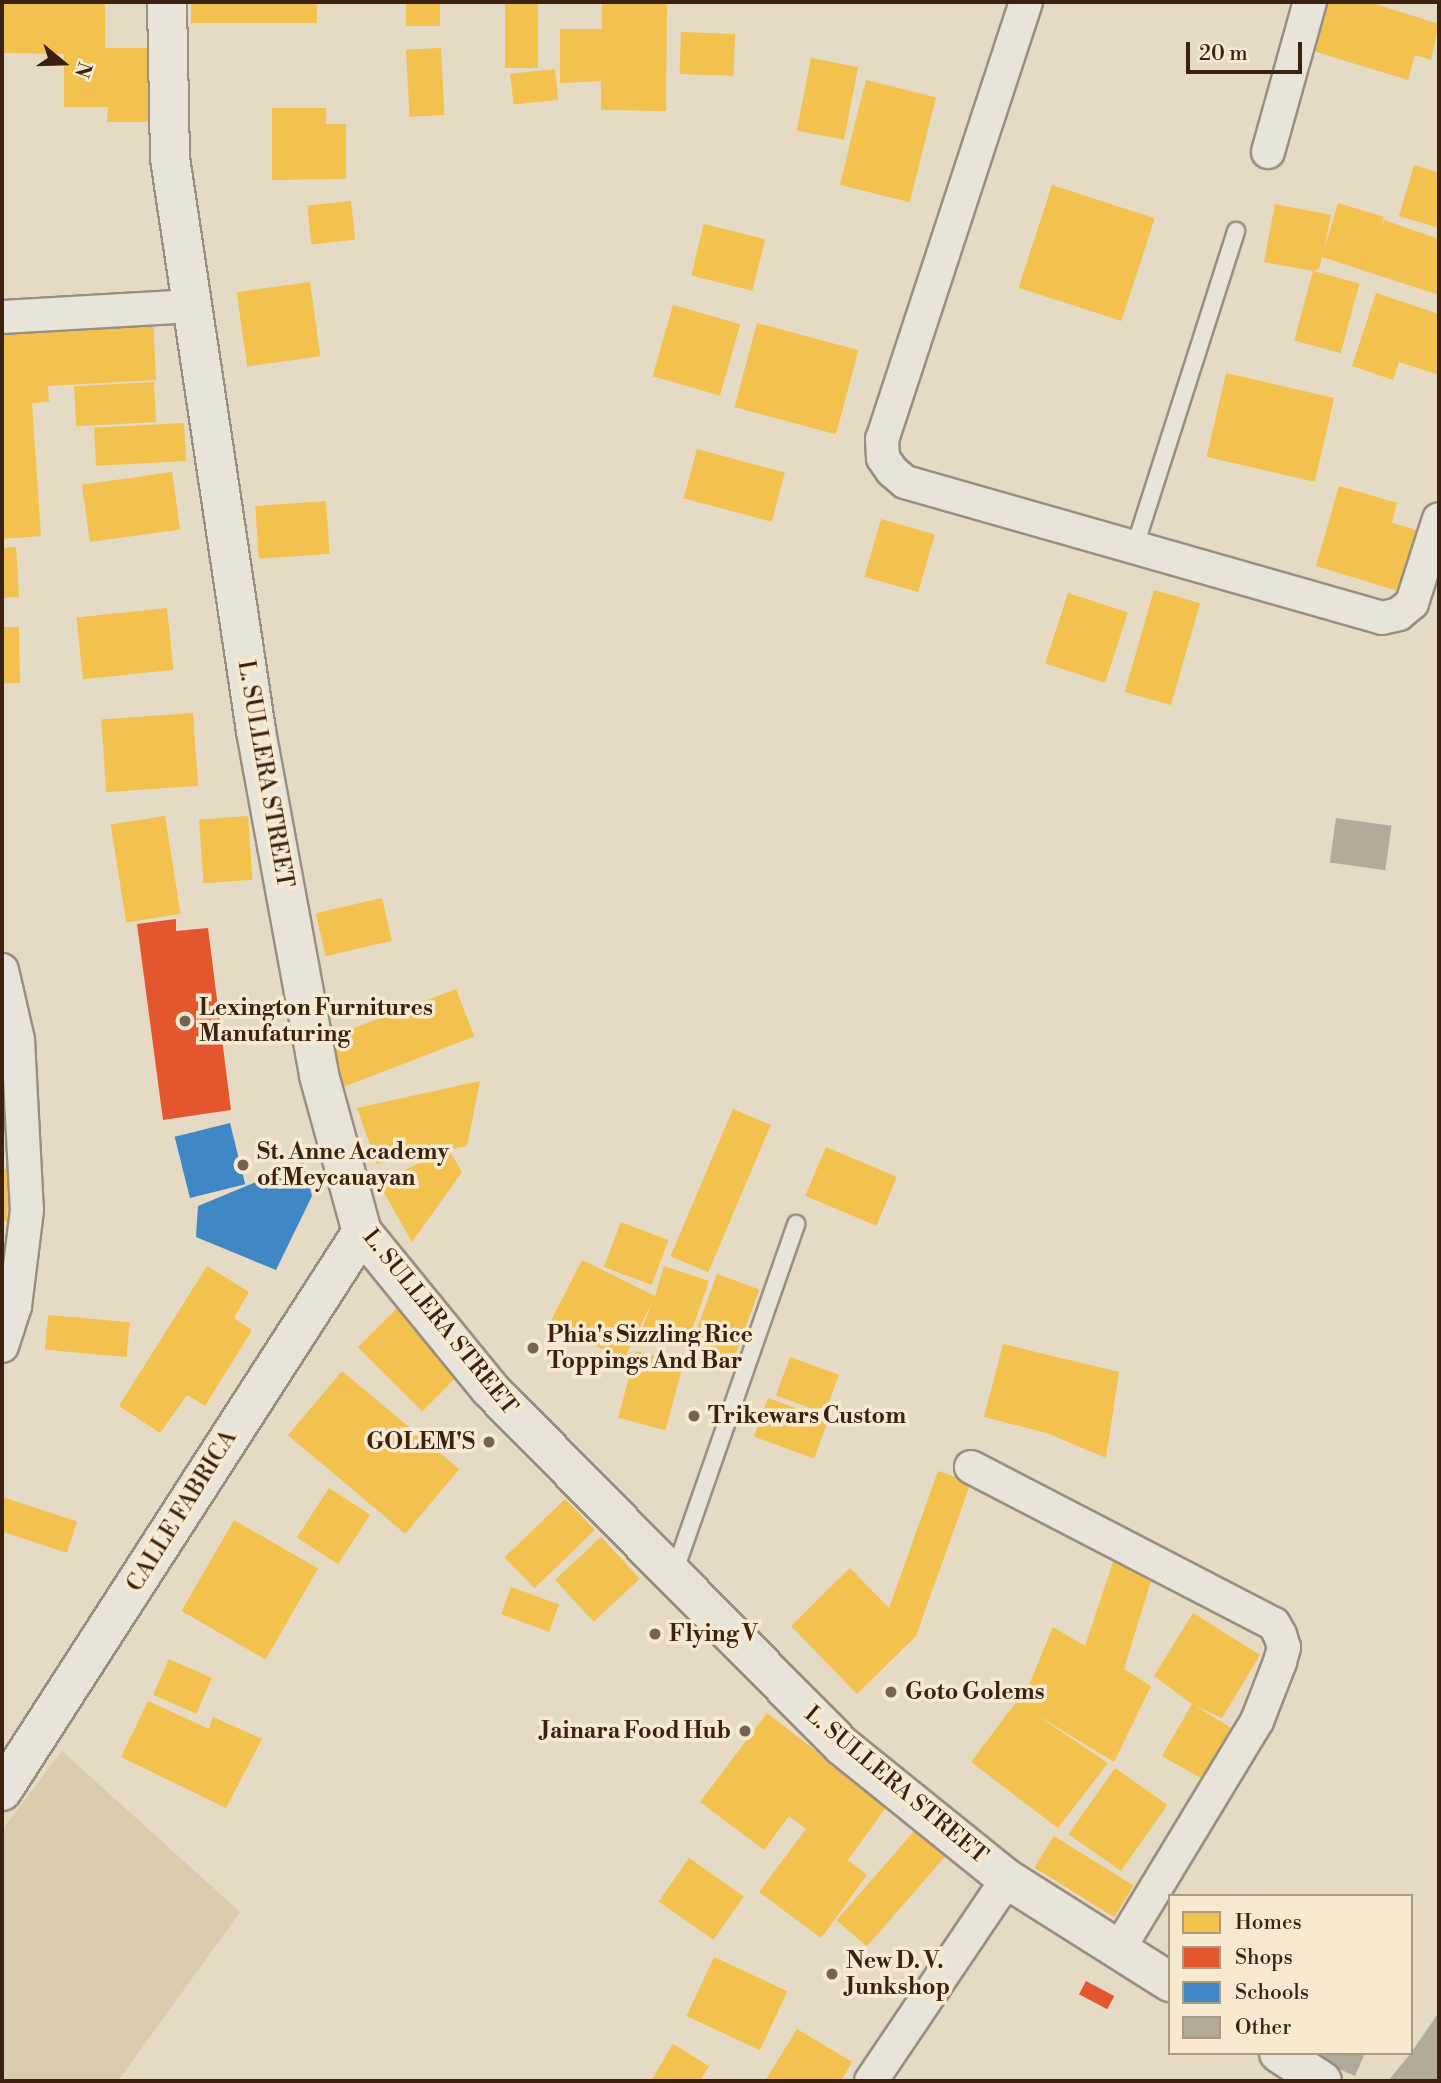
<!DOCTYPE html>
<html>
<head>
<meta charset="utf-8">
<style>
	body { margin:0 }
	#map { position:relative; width:1441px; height:2083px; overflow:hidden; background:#e5dac4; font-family:"Libre Bodoni",serif }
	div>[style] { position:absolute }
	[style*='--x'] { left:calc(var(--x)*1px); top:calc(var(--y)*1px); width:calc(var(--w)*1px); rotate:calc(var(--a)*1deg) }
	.green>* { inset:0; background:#dbcbad }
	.homes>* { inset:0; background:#f2c14e; transform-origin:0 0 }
	.shops>* { inset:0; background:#e4572e; transform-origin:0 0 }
	.schools>* { inset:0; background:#3f88c5; transform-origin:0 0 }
	.building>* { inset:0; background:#b3aa9a; transform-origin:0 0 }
	.roads { filter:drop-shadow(2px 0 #998f81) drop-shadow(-2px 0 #998f81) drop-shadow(0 2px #998f81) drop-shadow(0 -2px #998f81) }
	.service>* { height:16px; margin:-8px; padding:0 8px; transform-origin:8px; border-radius:8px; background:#e9e4d9 }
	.minor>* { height:32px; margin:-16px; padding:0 16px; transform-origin:16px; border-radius:16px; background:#e9e4d9 }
	.tertiary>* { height:38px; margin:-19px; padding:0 19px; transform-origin:19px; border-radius:19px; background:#e9e4d9 }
	.dots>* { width:19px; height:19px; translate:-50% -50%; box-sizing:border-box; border:4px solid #f7ead0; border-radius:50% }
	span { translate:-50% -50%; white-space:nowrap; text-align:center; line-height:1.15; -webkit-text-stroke:7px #f7ead0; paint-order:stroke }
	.street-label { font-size:23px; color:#3c2111 }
	.poi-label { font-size:23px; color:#3c2111; font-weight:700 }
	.left { translate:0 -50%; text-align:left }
	.right { translate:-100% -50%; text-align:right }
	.frame { position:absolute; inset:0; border:4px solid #3c2111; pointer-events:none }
	.legend { position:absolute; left:1168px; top:1894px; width:245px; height:161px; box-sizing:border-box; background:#f7ead0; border:2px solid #ac9a84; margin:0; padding:9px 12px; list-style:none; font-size:21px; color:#3c2111 }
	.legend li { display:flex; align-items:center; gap:14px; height:35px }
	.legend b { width:35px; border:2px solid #ac9a84 }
	.north { position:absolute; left:28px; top:28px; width:70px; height:70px; -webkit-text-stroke:5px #f7ead0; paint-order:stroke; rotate:109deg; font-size:19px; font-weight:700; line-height:28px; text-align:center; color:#3c2111 }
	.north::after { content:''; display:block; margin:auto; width:24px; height:32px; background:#3c2111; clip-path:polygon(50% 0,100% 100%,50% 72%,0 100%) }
	.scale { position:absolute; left:1186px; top:42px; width:116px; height:32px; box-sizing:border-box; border:4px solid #3c2111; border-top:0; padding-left:9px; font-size:21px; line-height:24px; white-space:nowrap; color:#3c2111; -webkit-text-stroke:5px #f7ead0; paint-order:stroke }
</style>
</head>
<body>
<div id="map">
	<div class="green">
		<i style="clip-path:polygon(62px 1751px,240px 1912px,118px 2081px,2px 2081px,2px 1830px)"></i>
	</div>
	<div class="homes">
		<i style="clip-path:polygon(2px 2px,105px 2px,105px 48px,148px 48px,149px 122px,107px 122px,108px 107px,64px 107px,64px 54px,2px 53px)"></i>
		<i style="left:191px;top:2px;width:126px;height:21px"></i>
		<i style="left:406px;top:2px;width:34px;height:24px"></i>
		<i style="left:505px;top:2px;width:33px;height:66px"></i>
		<i style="clip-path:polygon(602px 2px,667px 2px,666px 111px,601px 110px,601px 81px,560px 83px,560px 29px,602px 29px)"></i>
		<i style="clip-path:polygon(1328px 2px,1369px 2px,1439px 24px,1431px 60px,1415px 55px,1408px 80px,1313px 51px)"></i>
		<i style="left:681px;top:32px;width:54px;height:42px;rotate:2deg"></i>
		<i style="left:441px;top:48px;width:67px;height:35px;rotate:87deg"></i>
		<i style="left:811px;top:58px;width:48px;height:74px;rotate:11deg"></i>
		<i style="left:555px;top:69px;width:31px;height:45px;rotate:84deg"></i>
		<i style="left:866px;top:80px;width:72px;height:108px;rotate:14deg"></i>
		<i style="clip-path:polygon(272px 108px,326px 108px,326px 124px,346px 124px,346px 179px,272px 180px)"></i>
		<i style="clip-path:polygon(1414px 165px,1439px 173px,1439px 228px,1399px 216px)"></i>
		<i style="left:1052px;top:185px;width:108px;height:108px;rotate:18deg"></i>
		<i style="left:351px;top:201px;width:39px;height:44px;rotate:84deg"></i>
		<i style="clip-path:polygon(1338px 203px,1384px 217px,1380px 231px,1384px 220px,1439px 239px,1439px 295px,1322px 257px,1319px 269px,1313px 271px,1264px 262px,1275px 204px,1331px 215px,1324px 250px)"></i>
		<i style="left:704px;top:224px;width:63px;height:53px;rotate:14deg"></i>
		<i style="left:1313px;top:271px;width:48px;height:72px;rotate:15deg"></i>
		<i style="left:310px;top:282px;width:75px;height:74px;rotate:82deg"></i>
		<i style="clip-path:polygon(1376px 293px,1439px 314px,1439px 375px,1399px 362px,1393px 380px,1352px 366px)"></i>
		<i style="left:673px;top:305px;width:70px;height:74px;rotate:16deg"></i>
		<i style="clip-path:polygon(153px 317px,156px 380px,48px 386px,49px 402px,32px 403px,41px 536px,2px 539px,2px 326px)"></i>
		<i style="left:757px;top:323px;width:105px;height:87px;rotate:15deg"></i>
		<i style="left:1226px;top:373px;width:111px;height:86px;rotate:13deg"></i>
		<i style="left:154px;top:382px;width:40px;height:80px;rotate:87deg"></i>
		<i style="left:184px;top:423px;width:38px;height:90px;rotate:87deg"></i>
		<i style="left:697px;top:449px;width:91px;height:51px;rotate:15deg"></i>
		<i style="left:172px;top:472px;width:58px;height:91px;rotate:82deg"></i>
		<i style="clip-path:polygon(1339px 486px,1397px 503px,1392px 523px,1420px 531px,1401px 592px,1316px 566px)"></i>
		<i style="left:326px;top:501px;width:53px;height:71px;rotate:86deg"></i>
		<i style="left:881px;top:519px;width:56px;height:60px;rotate:16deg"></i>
		<i style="clip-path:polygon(16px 547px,19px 597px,2px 598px,2px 548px)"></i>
		<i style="left:1154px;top:590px;width:48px;height:106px;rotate:16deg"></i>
		<i style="left:1068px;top:593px;width:63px;height:74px;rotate:18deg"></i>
		<i style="left:167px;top:608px;width:62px;height:91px;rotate:84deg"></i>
		<i style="left:19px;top:627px;width:56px;height:17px;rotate:89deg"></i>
		<i style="left:193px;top:713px;width:73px;height:92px;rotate:86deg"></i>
		<i style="left:165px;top:816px;width:99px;height:55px;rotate:81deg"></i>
		<i style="left:248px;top:816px;width:64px;height:49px;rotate:86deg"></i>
		<i style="left:382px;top:898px;width:44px;height:68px;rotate:77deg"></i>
		<i style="left:456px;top:989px;width:51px;height:139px;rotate:69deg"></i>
		<i style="clip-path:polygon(480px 1081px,467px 1146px,377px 1164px,357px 1108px)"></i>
		<i style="left:733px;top:1109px;width:41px;height:160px;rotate:23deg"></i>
		<i style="left:826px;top:1147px;width:77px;height:53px;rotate:23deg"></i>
		<i style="clip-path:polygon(449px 1150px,462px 1172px,412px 1242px,378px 1182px)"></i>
		<i style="clip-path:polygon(2px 1169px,9px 1169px,7px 1221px,2px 1221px)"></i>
		<i style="left:621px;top:1222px;width:51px;height:48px;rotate:21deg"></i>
		<i style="clip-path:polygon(582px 1260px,655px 1296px,664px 1266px,709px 1281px,686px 1347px,641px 1332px,652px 1302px,624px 1360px,550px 1323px)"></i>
		<i style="clip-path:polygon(207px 1266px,249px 1292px,234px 1318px,252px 1330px,205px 1406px,187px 1395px,160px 1433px,119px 1406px)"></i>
		<i style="left:717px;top:1274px;width:45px;height:74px;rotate:20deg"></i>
		<i style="left:401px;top:1304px;width:91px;height:61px;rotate:45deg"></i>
		<i style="left:48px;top:1315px;width:82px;height:35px;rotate:5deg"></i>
		<i style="clip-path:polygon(1003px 1344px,1119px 1372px,1106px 1458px,1047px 1433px,984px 1417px)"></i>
		<i style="left:636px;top:1351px;width:49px;height:69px;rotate:15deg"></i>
		<i style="left:790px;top:1357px;width:52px;height:41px;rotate:20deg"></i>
		<i style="left:342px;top:1371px;width:153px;height:84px;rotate:40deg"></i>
		<i style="left:768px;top:1398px;width:64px;height:41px;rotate:20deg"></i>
		<i style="clip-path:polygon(938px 1471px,971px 1482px,916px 1636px,857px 1694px,791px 1626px,850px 1568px,889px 1608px)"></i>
		<i style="left:329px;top:1488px;width:49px;height:59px;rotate:33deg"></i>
		<i style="left:2px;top:1497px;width:79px;height:33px;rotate:18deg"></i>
		<i style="left:565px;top:1499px;width:43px;height:84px;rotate:46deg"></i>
		<i style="left:234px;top:1520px;width:97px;height:105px;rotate:30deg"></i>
		<i style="left:601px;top:1537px;width:57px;height:63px;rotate:47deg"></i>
		<i style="clip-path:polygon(1114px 1559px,1154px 1571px,1124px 1669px,1151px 1686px,1114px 1762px,1032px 1712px,1108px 1763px,1058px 1828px,971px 1762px,1017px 1701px,1021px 1704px,1053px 1627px,1085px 1646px)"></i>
		<i style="left:511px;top:1587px;width:51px;height:29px;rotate:20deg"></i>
		<i style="clip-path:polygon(1193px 1613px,1260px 1655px,1222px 1718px,1194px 1705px,1233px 1729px,1204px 1780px,1162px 1756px,1192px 1704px,1154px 1676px)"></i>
		<i style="left:169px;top:1659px;width:47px;height:39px;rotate:24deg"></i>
		<i style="clip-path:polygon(148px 1701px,209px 1729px,213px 1717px,262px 1739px,226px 1808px,121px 1757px)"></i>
		<i style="clip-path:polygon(767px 1713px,887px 1806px,848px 1860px,867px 1875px,821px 1938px,759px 1892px,806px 1829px,789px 1816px,764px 1850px,700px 1802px)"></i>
		<i style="left:1115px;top:1768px;width:64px;height:81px;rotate:35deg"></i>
		<i style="left:916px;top:1829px;width:40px;height:121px;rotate:41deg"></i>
		<i style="left:1054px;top:1836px;width:94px;height:37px;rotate:32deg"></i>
		<i style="left:689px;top:1858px;width:67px;height:53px;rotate:35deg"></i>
		<i style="left:714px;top:1957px;width:81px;height:65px;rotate:25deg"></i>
		<i style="clip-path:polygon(797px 2029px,852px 2062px,841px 2081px,765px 2081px)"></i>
		<i style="clip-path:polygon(673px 2044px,709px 2066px,700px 2081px,651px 2081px)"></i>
	</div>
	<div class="shops">
		<i style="clip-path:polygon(176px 919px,176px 931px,208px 928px,231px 1110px,163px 1120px,137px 924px)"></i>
		<i style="left:1086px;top:1981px;width:32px;height:15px;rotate:28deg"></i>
	</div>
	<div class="schools">
		<i style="left:230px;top:1123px;width:63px;height:57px;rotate:76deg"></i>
		<i style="clip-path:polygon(304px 1162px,312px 1196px,276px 1270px,196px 1237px,198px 1206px)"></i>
	</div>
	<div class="building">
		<i style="left:1336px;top:818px;width:56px;height:45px;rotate:8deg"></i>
		<i style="clip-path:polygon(1439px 2012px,1439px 2081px,1388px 2081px,1411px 2053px)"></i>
		<i style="clip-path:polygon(1324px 2053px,1365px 2053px,1355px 2076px,1321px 2061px)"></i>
	</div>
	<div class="roads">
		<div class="service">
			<i style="--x:1135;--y:546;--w:331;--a:-72.2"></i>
			<i style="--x:674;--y:1573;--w:370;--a:-70.7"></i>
		</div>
		<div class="minor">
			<i style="--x:1026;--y:2;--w:460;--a:108.2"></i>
			<i style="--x:882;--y:439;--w:19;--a:87"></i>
			<i style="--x:883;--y:458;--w:16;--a:55"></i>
			<i style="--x:892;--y:471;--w:17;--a:40"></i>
			<i style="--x:905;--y:482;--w:496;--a:15.9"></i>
			<i style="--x:1382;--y:618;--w:17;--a:-13"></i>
			<i style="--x:1399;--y:614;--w:17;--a:-40"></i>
			<i style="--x:1412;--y:603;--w:88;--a:-72.2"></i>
			<i style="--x:1268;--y:152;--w:156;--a:-74.4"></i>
			<i style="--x:2;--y:317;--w:188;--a:-3.3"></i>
			<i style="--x:2;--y:970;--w:72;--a:77.1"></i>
			<i style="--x:18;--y:1040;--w:170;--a:87"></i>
			<i style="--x:27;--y:1210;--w:97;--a:97.1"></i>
			<i style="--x:15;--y:1306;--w:42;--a:108"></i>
			<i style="--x:971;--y:1467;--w:341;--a:27.4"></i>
			<i style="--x:1274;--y:1624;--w:13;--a:61"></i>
			<i style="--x:1280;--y:1635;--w:13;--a:72"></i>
			<i style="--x:1284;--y:1647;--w:16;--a:105"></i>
			<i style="--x:1280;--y:1662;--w:63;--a:111.3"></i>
			<i style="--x:1257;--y:1721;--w:267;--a:121.2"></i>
			<i style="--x:871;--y:2081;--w:244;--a:-56"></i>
		</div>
		<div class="tertiary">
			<i style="--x:167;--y:2;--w:156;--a:88.9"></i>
			<i style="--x:170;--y:158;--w:579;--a:81.46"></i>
			<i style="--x:256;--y:731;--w:350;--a:79.6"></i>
			<i style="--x:319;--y:1075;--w:163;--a:74.7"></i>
			<i style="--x:362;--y:1232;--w:203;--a:50.8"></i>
			<i style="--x:490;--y:1389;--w:501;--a:45.4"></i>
			<i style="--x:842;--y:1746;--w:212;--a:38.9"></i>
			<i style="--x:1007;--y:1879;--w:193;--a:32.3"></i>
			<i style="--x:2;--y:1791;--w:665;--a:-57.22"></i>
			<i style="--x:1279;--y:2053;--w:51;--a:33.1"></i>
		</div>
	</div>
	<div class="dots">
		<i style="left:185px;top:1021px;background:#776250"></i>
		<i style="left:243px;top:1165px;background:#776250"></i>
		<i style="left:533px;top:1348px;background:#776250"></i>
		<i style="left:694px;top:1416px;background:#776250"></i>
		<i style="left:489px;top:1442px;background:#776250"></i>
		<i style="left:655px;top:1634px;background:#776250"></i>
		<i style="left:891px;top:1692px;background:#776250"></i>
		<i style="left:745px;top:1731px;background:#776250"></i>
		<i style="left:832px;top:1974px;background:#776250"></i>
	</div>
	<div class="street-label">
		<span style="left:265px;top:774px;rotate:80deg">L. SULLERA STREET</span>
		<span style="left:440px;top:1322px;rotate:51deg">L. SULLERA STREET</span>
		<span style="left:182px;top:1511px;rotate:-58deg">CALLE FABRICA</span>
		<span style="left:896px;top:1785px;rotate:40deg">L. SULLERA STREET</span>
	</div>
	<div class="poi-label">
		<span class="left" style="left:199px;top:1021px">Lexington Furnitures<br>Manufaturing</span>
		<span class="left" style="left:257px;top:1165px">St. Anne Academy<br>of Meycauayan</span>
		<span class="left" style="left:547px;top:1348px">Phia's Sizzling Rice<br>Toppings And Bar</span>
		<span class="left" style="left:708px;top:1416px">Trikewars Custom</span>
		<span class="right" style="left:475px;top:1442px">GOLEM'S</span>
		<span class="left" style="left:669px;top:1634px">Flying V</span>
		<span class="left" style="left:905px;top:1692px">Goto Golems</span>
		<span class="right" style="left:731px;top:1731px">Jainara Food Hub</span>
		<span class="left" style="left:846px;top:1974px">New D. V.<br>Junkshop</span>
	</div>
	<div class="frame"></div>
	<ul class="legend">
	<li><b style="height:19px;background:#f2c14e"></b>Homes</li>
	<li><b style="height:19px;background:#e4572e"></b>Shops</li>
	<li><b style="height:19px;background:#3f88c5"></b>Schools</li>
	<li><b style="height:19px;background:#b3aa9a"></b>Other</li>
	</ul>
	<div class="north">N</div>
	<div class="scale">20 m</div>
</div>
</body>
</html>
